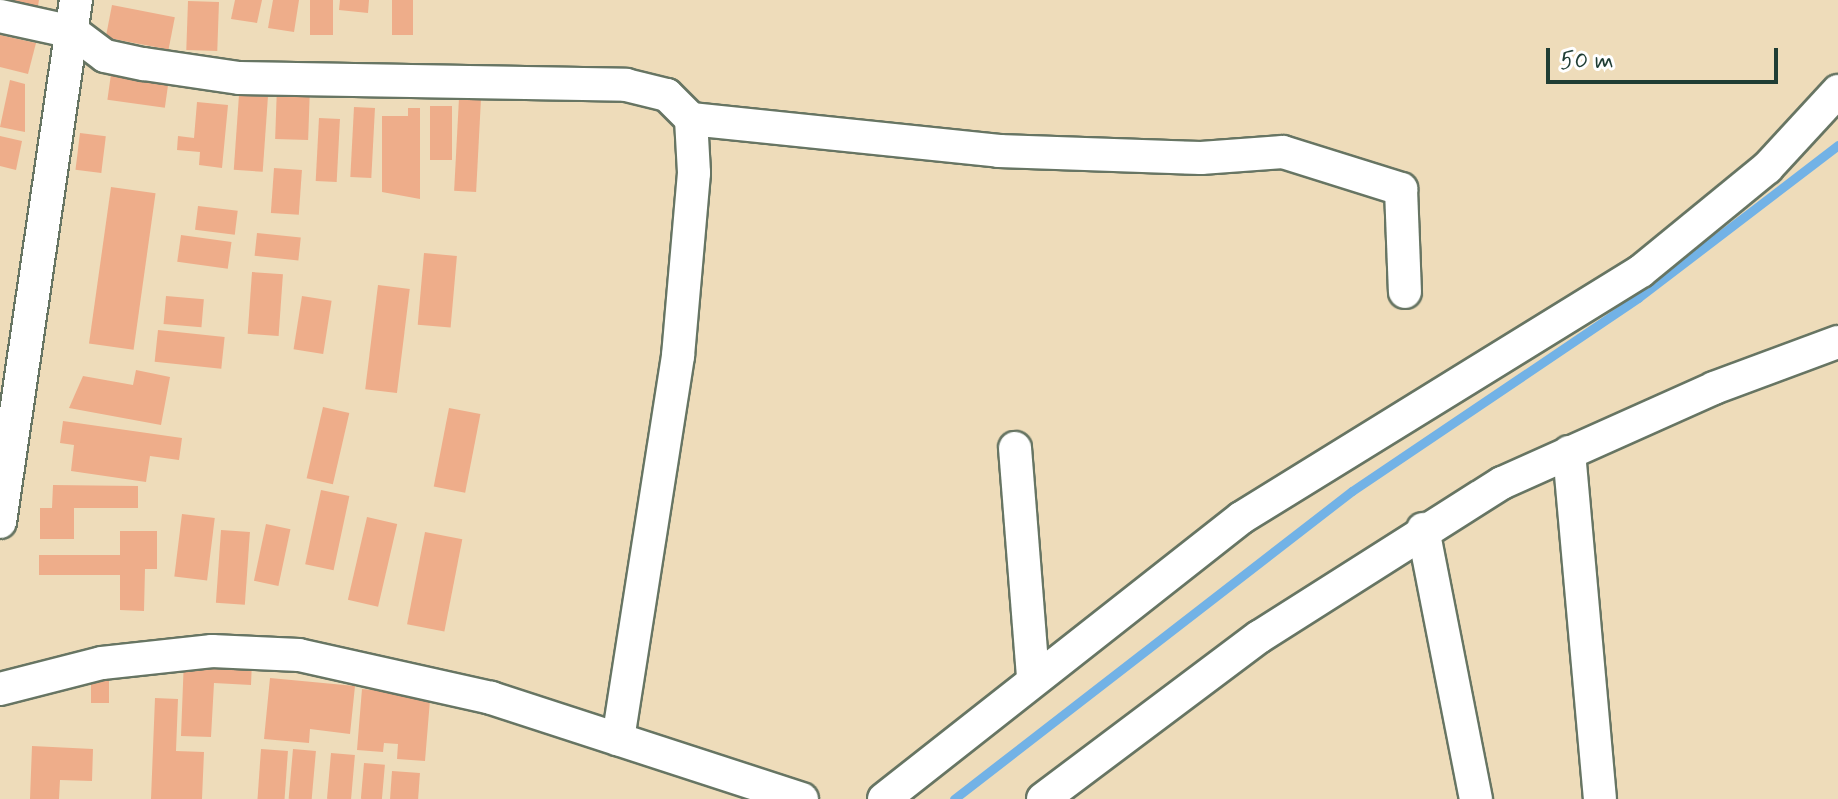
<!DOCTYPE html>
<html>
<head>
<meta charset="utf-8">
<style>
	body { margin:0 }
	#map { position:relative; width:1838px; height:799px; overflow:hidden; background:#eedcba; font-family:Mynerve,sans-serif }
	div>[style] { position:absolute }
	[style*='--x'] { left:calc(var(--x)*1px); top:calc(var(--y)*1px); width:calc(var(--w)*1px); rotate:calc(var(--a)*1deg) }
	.stream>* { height:9px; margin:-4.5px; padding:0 4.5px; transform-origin:4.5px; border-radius:4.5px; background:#72b2e6 }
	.building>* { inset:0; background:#eead8a; transform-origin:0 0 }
	.roads { filter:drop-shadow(2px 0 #677563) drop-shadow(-2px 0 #677563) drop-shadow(0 2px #677563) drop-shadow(0 -2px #677563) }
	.minor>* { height:32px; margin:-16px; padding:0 16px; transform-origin:16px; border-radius:16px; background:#fff }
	span { translate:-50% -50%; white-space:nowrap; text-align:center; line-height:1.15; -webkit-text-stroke:6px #fff; paint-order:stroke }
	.scale { position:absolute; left:1546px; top:48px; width:232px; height:36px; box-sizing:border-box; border:4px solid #1f3d34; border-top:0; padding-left:10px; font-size:24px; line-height:28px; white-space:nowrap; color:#1f3d34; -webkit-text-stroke:6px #fff; paint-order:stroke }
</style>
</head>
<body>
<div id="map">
	<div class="stream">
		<i style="--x:954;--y:799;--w:503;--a:-37.74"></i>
		<i style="--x:1352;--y:491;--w:345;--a:-34"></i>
		<i style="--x:1638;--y:298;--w:252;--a:-37.4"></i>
	</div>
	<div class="building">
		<i style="clip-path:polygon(14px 0,39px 0,37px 12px,13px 7px)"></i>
		<i style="clip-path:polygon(235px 0,262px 0,257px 23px,231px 19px)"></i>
		<i style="clip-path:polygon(273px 0,299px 0,294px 32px,268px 28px)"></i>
		<i style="left:310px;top:0;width:23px;height:35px"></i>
		<i style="clip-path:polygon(340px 0,369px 0,368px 13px,339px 10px)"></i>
		<i style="left:392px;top:0;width:21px;height:35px"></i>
		<i style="left:188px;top:1px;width:31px;height:49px;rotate:2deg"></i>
		<i style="left:112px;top:5px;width:64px;height:33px;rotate:11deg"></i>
		<i style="clip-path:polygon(0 35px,36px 43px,28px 74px,0 67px)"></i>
		<i style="left:112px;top:67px;width:58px;height:33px;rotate:8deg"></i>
		<i style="clip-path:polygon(10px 80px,25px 84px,25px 132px,0 127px)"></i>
		<i style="left:277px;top:86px;width:33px;height:53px;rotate:2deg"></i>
		<i style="left:239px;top:95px;width:29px;height:75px;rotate:4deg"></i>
		<i style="left:459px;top:98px;width:22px;height:93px;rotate:3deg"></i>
		<i style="clip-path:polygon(197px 102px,228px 105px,222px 168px,199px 165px,200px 152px,177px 150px,178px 136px,194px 138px)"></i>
		<i style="left:430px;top:106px;width:22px;height:54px"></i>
		<i style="left:354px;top:107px;width:21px;height:70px;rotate:3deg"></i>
		<i style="clip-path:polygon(408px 108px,420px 108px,420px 199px,382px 192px,382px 116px,408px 116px)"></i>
		<i style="left:319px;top:118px;width:21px;height:63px;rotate:3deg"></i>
		<i style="left:80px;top:133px;width:26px;height:37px;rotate:7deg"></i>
		<i style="clip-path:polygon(0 136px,22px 141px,16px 170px,0 166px)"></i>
		<i style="left:274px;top:168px;width:28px;height:45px;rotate:4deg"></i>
		<i style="left:111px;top:187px;width:45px;height:158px;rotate:8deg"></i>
		<i style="left:198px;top:206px;width:40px;height:24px;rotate:7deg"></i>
		<i style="left:257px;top:233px;width:44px;height:23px;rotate:6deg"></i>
		<i style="left:181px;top:235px;width:51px;height:27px;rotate:8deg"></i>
		<i style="left:424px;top:253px;width:33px;height:72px;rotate:5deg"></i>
		<i style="left:252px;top:272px;width:31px;height:62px;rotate:4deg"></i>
		<i style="left:378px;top:285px;width:32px;height:105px;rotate:7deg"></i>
		<i style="left:166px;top:296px;width:38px;height:28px;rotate:5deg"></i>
		<i style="left:302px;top:296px;width:30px;height:54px;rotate:9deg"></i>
		<i style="left:158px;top:330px;width:67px;height:32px;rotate:6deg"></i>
		<i style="clip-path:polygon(136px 370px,170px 377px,161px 425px,69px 408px,83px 376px,133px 385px)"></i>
		<i style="left:323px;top:407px;width:27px;height:73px;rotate:13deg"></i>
		<i style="left:449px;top:408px;width:32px;height:80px;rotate:11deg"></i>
		<i style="clip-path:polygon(63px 421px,182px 438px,179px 460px,150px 456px,146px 482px,71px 471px,74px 445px,60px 443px)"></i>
		<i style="clip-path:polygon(53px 485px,138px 486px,138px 508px,74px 508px,74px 539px,40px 539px,40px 508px,52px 508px)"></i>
		<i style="left:321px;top:490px;width:29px;height:76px;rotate:12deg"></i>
		<i style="left:182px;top:514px;width:33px;height:63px;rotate:7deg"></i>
		<i style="left:367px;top:517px;width:31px;height:85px;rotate:13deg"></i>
		<i style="left:266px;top:524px;width:25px;height:58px;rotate:12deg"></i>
		<i style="left:221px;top:530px;width:29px;height:73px;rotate:4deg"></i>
		<i style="clip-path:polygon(120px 531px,157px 531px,157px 569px,145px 569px,144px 611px,120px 610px,120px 575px,39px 575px,39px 555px,120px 555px)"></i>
		<i style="left:425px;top:532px;width:38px;height:94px;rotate:11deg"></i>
		<i style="clip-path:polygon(184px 658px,252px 661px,251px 685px,214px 683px,211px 737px,181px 736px)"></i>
		<i style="left:91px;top:674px;width:18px;height:29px"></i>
		<i style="clip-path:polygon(270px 678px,355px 686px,350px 734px,310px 729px,309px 743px,264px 739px)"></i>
		<i style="clip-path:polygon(384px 684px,412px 686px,411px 698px,430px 700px,425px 761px,397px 759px,398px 744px,384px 743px,383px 752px,357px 750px,362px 689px,383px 691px)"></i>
		<i style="clip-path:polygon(155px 698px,178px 699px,176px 751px,204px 752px,202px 799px,151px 799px)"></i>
		<i style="clip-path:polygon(32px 746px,93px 749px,92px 781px,60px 780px,59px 799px,30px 799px)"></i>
		<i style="left:261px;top:749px;width:27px;height:50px;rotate:4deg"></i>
		<i style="left:293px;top:749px;width:23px;height:50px;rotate:5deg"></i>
		<i style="left:331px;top:753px;width:24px;height:46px;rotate:5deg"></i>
		<i style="left:364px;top:763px;width:21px;height:36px;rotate:5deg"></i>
		<i style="left:392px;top:771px;width:28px;height:28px;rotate:4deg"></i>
	</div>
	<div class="roads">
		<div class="minor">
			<i style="--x:0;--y:16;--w:75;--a:12.4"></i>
			<i style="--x:73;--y:32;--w:40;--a:37"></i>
			<i style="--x:105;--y:56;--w:40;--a:12"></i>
			<i style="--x:144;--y:64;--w:96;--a:8.4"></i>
			<i style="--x:239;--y:78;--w:387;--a:1"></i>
			<i style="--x:626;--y:85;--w:42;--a:13.7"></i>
			<i style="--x:667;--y:95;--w:34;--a:45"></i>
			<i style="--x:691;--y:119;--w:54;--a:86.8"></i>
			<i style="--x:694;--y:173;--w:184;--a:95"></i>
			<i style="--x:678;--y:356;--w:388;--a:98.9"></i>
			<i style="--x:691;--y:119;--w:310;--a:5.9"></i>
			<i style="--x:999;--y:151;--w:202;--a:2"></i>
			<i style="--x:1201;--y:158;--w:82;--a:-4.2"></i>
			<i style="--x:1283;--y:152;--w:124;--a:17.4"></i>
			<i style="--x:1401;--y:189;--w:103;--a:87.8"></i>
			<i style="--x:1015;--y:448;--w:231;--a:85.5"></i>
			<i style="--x:1569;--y:452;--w:348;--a:84.9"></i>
			<i style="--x:0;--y:522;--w:528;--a:-81.72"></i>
			<i style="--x:1423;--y:529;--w:275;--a:78.9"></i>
			<i style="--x:0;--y:689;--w:105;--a:-14.3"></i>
			<i style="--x:102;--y:663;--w:111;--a:-6.2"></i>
			<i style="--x:212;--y:651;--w:87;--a:2.6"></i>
			<i style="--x:299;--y:655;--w:197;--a:12.6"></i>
			<i style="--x:491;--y:698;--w:327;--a:18"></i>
			<i style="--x:884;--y:799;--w:454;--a:-38.2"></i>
			<i style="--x:1241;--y:518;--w:470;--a:-31.7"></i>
			<i style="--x:1641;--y:271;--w:163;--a:-39.3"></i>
			<i style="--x:1767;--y:168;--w:105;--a:-47.3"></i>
			<i style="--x:1043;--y:799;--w:270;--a:-36.9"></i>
			<i style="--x:1259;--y:637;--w:288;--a:-32.4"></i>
			<i style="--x:1502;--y:483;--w:232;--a:-24.1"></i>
			<i style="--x:1714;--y:388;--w:132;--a:-20.4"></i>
		</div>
	</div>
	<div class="scale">50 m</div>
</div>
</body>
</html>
